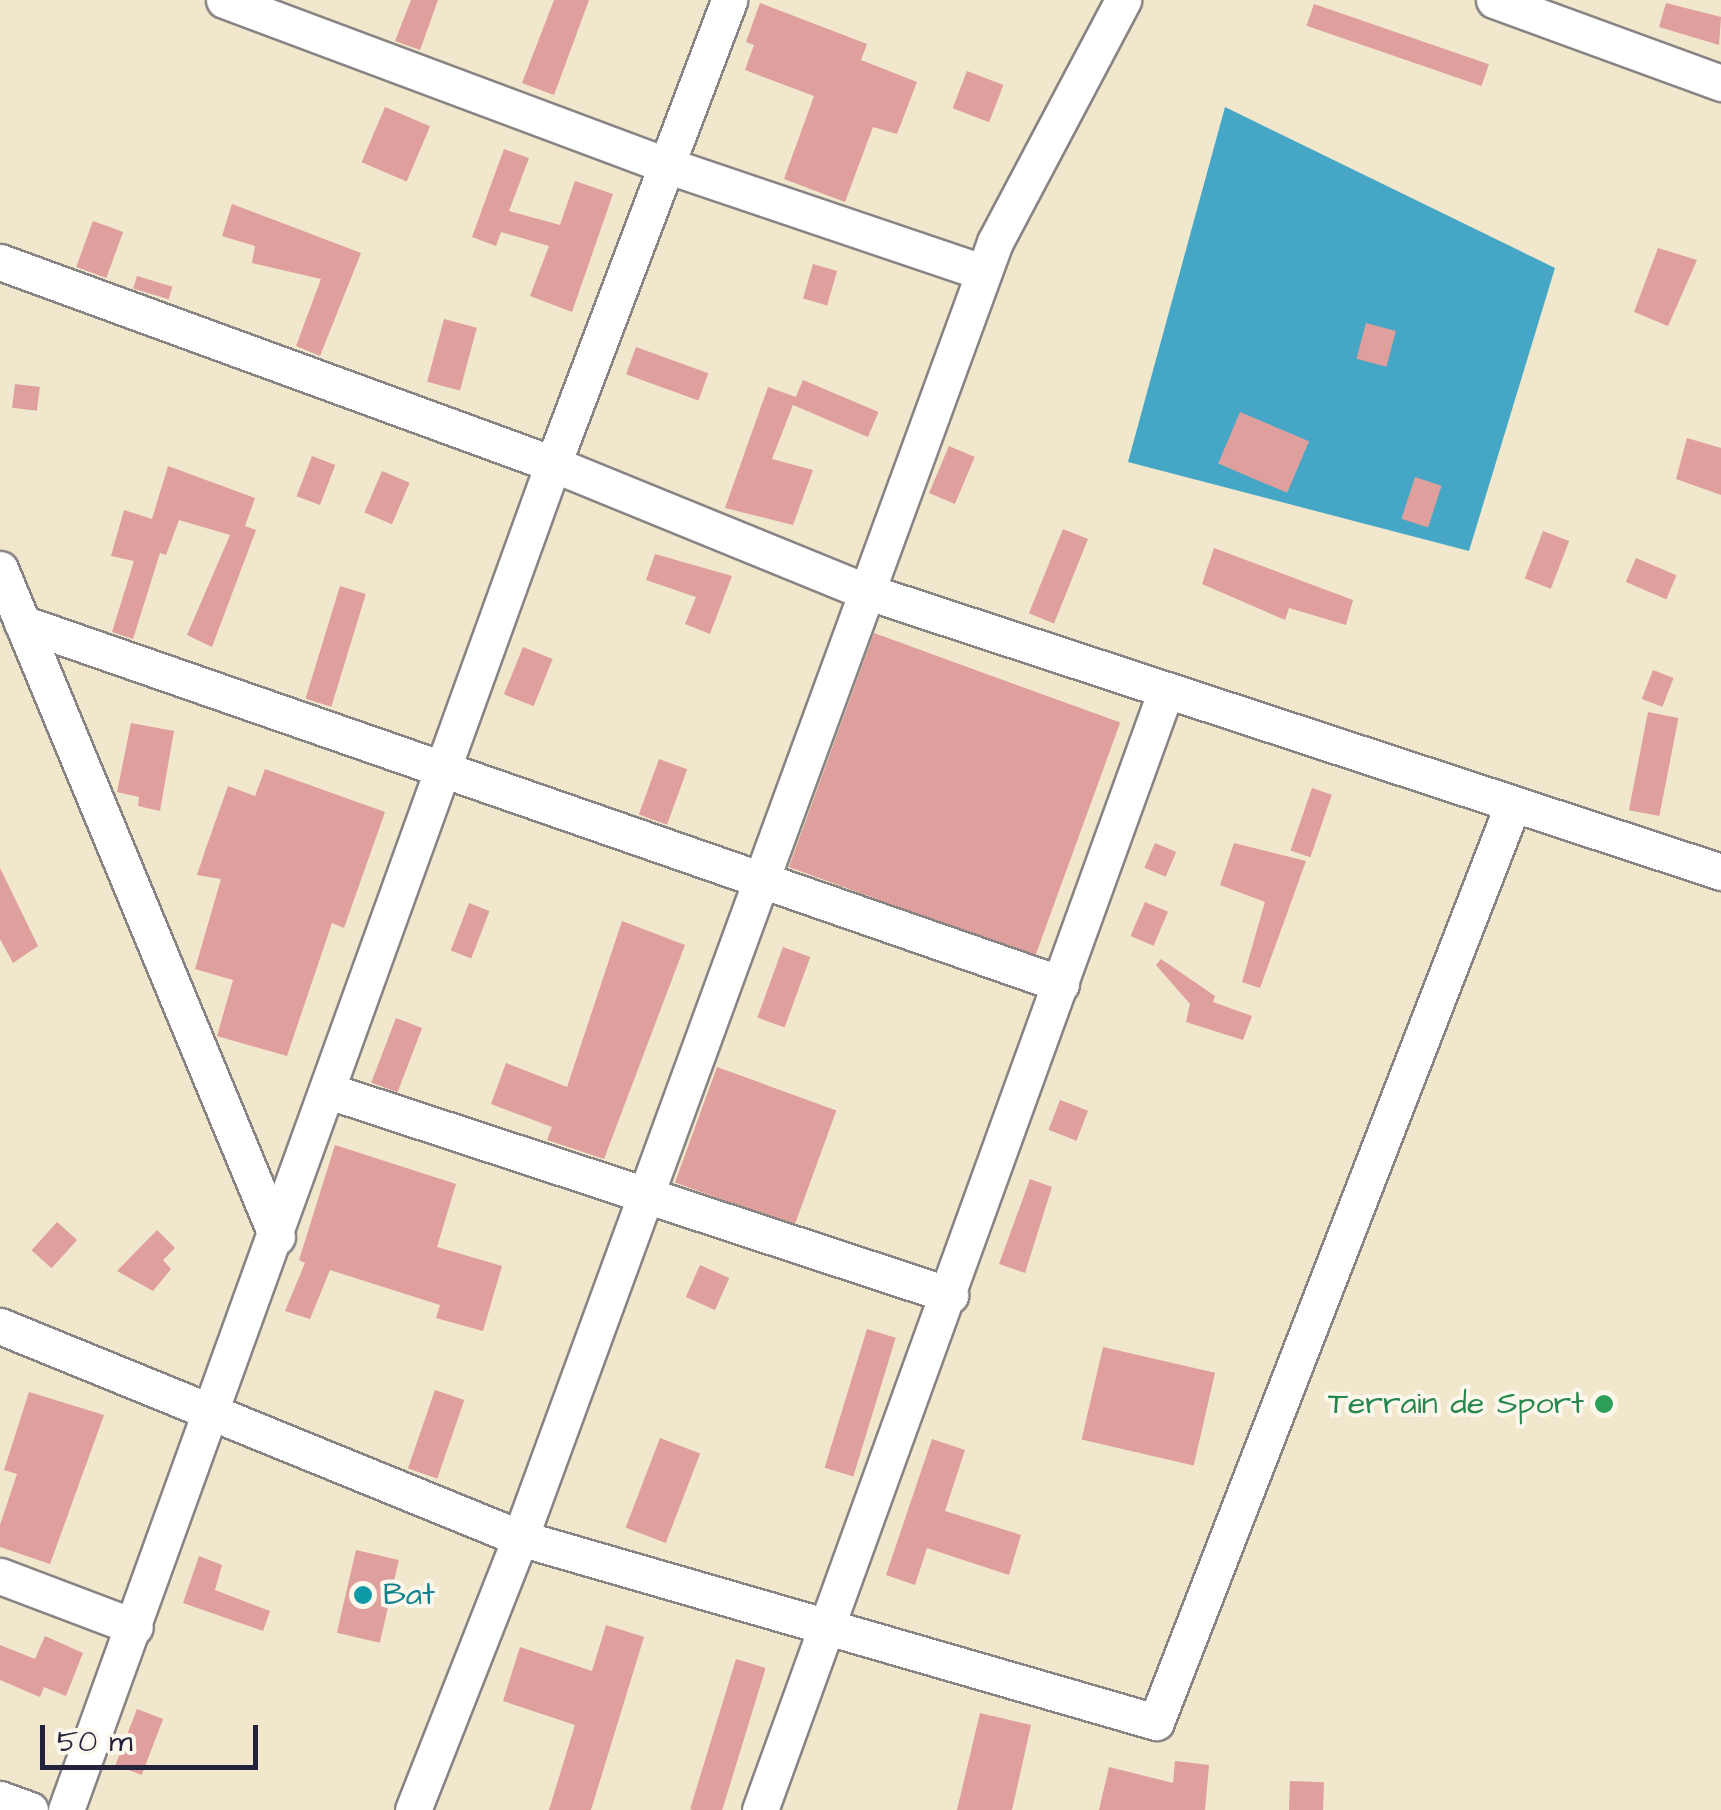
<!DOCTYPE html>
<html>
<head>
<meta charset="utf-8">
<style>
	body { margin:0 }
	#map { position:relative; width:1721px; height:1810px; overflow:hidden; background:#f0e7cc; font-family:"Architects Daughter",sans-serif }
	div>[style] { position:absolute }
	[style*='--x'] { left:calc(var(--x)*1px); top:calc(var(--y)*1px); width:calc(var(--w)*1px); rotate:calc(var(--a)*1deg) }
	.water>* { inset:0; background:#45a7c5 }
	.building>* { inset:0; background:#df9f9c; transform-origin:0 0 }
	.roads { filter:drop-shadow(2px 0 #898484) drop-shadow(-2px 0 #898484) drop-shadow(0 2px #898484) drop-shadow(0 -2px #898484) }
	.minor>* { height:35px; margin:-17.5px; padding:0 17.5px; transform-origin:17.5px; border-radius:17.5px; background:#fff }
	.dots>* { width:28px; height:28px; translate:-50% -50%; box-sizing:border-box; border:5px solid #fbf7ec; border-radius:50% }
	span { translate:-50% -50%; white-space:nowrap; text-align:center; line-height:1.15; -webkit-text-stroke:8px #fbf7ec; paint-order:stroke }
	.leisure-label { font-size:32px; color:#27864d }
	.right { translate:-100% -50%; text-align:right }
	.culture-label { font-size:32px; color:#0d838f }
	.left { translate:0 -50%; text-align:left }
	.scale { position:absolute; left:40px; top:1725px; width:218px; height:45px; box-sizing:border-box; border:5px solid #22223b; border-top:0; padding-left:12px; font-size:30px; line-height:35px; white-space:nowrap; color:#22223b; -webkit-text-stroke:8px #fbf7ec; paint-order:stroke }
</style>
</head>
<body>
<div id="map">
	<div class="water">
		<i style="clip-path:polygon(1225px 107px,1555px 268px,1469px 551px,1128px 462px)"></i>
	</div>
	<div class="building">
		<i style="clip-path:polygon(411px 0,438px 0,420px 50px,395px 41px)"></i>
		<i style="clip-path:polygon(554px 0,589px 0,554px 95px,522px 83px)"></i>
		<i style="clip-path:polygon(760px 3px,867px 44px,861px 60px,917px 82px,897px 134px,873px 127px,845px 202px,784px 179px,814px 96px,745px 70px,754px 45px,746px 42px)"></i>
		<i style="clip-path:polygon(1666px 3px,1721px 17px,1719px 45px,1659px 27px)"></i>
		<i style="left:1314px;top:4px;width:185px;height:23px;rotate:19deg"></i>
		<i style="left:967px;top:71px;width:39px;height:40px;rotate:21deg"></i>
		<i style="left:385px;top:107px;width:49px;height:60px;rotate:23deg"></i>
		<i style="clip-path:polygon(504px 149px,529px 158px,509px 211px,560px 225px,575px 181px,613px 194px,572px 312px,530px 296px,549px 246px,501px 232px,496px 246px,472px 237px)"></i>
		<i style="clip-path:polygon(232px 204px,361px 253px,320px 356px,296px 346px,321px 279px,252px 263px,255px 246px,222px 236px)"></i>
		<i style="left:93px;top:221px;width:32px;height:49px;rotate:20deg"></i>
		<i style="clip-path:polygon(1658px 248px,1697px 260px,1668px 326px,1634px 312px)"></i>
		<i style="left:813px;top:264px;width:25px;height:36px;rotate:16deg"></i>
		<i style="left:137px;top:276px;width:37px;height:13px;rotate:17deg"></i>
		<i style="left:444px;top:319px;width:34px;height:65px;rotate:15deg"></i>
		<i style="left:1366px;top:323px;width:31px;height:37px;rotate:15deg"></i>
		<i style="left:636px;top:347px;width:77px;height:29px;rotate:20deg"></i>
		<i style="left:803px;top:380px;width:82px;height:27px;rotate:23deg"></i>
		<i style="left:15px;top:384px;width:25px;height:24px;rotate:7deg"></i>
		<i style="clip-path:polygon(768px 387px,796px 397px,772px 459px,813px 470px,793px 525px,725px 508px)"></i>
		<i style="left:1240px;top:412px;width:75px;height:56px;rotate:23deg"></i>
		<i style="clip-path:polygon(1687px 438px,1721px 448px,1721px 495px,1676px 479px)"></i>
		<i style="left:949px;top:446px;width:28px;height:51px;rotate:23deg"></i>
		<i style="left:312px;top:456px;width:25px;height:43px;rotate:21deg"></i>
		<i style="clip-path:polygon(168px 466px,255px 498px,245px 526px,256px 530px,212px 647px,187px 635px,230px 535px,179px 520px,166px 555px,160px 553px,133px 639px,112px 632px,134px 561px,111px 556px,124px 510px,152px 519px)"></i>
		<i style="left:382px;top:471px;width:30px;height:45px;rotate:23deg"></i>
		<i style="left:1415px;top:477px;width:28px;height:44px;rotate:18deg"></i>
		<i style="left:1063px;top:529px;width:27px;height:91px;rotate:22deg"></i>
		<i style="left:1543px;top:531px;width:28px;height:51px;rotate:21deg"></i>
		<i style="clip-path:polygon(1214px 548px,1353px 600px,1346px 625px,1289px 608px,1285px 620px,1202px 584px)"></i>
		<i style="clip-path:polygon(655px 554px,732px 576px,710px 634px,685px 624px,696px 597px,646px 580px)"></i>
		<i style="left:1636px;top:558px;width:44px;height:26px;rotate:23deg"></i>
		<i style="left:340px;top:586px;width:27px;height:118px;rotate:17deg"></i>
		<i style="left:874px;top:633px;width:262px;height:249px;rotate:20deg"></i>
		<i style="left:523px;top:647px;width:32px;height:51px;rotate:22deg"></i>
		<i style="left:1653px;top:670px;width:22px;height:31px;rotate:21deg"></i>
		<i style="left:1648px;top:712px;width:31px;height:100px;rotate:11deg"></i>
		<i style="clip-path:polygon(131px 723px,174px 731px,160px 811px,138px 806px,139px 797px,117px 792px)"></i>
		<i style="left:659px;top:759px;width:30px;height:59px;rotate:20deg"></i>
		<i style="clip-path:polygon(265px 769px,385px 812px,344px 928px,332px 923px,287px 1056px,217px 1036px,233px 980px,195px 969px,221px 879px,197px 875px,206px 848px,228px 786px,255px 796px)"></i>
		<i style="left:1312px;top:788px;width:21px;height:66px;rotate:19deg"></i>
		<i style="left:1155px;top:843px;width:23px;height:27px;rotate:23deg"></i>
		<i style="clip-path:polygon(1234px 843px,1306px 861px,1260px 988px,1242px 982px,1265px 902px,1220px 885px)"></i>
		<i style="clip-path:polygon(0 868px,38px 946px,13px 963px,0 939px)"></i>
		<i style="left:1145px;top:902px;width:25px;height:37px;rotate:23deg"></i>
		<i style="left:469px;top:903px;width:22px;height:51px;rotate:21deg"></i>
		<i style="clip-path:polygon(622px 921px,685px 945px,604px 1159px,547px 1140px,552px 1127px,491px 1104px,506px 1063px,567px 1087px)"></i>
		<i style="left:783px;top:947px;width:29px;height:75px;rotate:20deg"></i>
		<i style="clip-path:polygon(1161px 959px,1215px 996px,1213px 1002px,1252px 1016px,1243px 1040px,1186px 1022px,1190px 1004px,1156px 965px)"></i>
		<i style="left:396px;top:1018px;width:28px;height:69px;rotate:21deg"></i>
		<i style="left:717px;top:1067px;width:127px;height:123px;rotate:20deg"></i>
		<i style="left:1060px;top:1100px;width:30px;height:32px;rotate:21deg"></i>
		<i style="clip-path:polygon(335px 1145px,456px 1184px,437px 1247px,502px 1266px,483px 1331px,436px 1318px,440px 1305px,330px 1270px,310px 1319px,285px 1311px,305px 1263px,299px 1260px)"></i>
		<i style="clip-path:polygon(1030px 1179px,1052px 1187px,1025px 1273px,999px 1264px)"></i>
		<i style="left:57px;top:1222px;width:27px;height:38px;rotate:42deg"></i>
		<i style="clip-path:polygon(157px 1230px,175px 1248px,163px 1260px,171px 1269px,153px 1291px,117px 1271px)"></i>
		<i style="left:700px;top:1265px;width:32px;height:35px;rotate:24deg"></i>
		<i style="left:867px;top:1329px;width:30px;height:145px;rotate:17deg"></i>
		<i style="left:1103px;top:1347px;width:115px;height:95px;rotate:13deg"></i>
		<i style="left:435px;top:1390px;width:31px;height:83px;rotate:19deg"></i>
		<i style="clip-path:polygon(29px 1392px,104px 1415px,50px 1564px,0 1547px,0 1525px,17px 1474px,4px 1470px)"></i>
		<i style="left:660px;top:1438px;width:43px;height:96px;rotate:21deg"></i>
		<i style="clip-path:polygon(932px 1439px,965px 1450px,945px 1511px,1021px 1535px,1009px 1575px,927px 1548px,915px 1585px,886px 1575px)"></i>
		<i style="left:356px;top:1550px;width:44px;height:85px;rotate:13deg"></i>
		<i style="clip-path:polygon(199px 1556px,222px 1565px,215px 1590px,270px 1611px,263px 1631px,183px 1603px)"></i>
		<i style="clip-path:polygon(606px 1625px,644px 1637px,591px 1810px,549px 1810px,575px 1725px,503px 1701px,520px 1647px,592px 1671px)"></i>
		<i style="clip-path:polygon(45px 1636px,83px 1653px,66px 1696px,44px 1687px,40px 1697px,0 1680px,0 1645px,35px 1659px)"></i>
		<i style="left:736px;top:1659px;width:31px;height:157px;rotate:17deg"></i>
		<i style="left:137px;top:1709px;width:28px;height:60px;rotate:21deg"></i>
		<i style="clip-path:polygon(980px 1713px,1031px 1725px,1012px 1810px,957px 1810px)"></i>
		<i style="clip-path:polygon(1175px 1761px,1209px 1765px,1205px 1810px,1099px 1810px,1109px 1767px,1173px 1783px)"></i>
		<i style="left:1290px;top:1781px;width:34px;height:29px;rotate:2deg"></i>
	</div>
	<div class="roads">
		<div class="minor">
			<i style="--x:224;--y:0;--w:472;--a:20.5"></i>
			<i style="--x:666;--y:165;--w:335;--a:18.7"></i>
			<i style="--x:1494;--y:0;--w:242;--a:20.1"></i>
			<i style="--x:0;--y:262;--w:589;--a:20.07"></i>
			<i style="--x:553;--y:464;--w:334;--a:22.2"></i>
			<i style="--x:862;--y:590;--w:904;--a:18.17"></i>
			<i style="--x:0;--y:569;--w:723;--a:67.48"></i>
			<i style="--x:22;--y:623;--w:1100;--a:19.16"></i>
			<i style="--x:329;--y:1091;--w:654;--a:18.19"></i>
			<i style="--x:0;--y:1326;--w:562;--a:22.18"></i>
			<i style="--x:520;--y:1538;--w:662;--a:16.14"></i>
			<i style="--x:1156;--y:1722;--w:985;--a:-68.75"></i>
			<i style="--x:0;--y:1576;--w:144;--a:20.7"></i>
			<i style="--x:0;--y:1799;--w:32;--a:20"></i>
			<i style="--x:66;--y:1810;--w:1431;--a:-70.11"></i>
			<i style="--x:553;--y:464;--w:496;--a:-69.2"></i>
			<i style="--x:413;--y:1810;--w:292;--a:-68.5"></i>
			<i style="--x:520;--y:1538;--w:1380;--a:-69.87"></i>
			<i style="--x:995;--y:242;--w:274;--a:-62.1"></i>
			<i style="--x:760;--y:1810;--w:1191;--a:-70.07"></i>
		</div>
	</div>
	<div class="dots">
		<i style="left:1604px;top:1404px;background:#2e9e5b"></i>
		<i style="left:363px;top:1595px;background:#0f9aa8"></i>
	</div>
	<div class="leisure-label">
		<span class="right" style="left:1584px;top:1404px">Terrain de Sport</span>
	</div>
	<div class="culture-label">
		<span class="left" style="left:383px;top:1595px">Bat</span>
	</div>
	<div class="scale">50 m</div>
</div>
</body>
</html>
